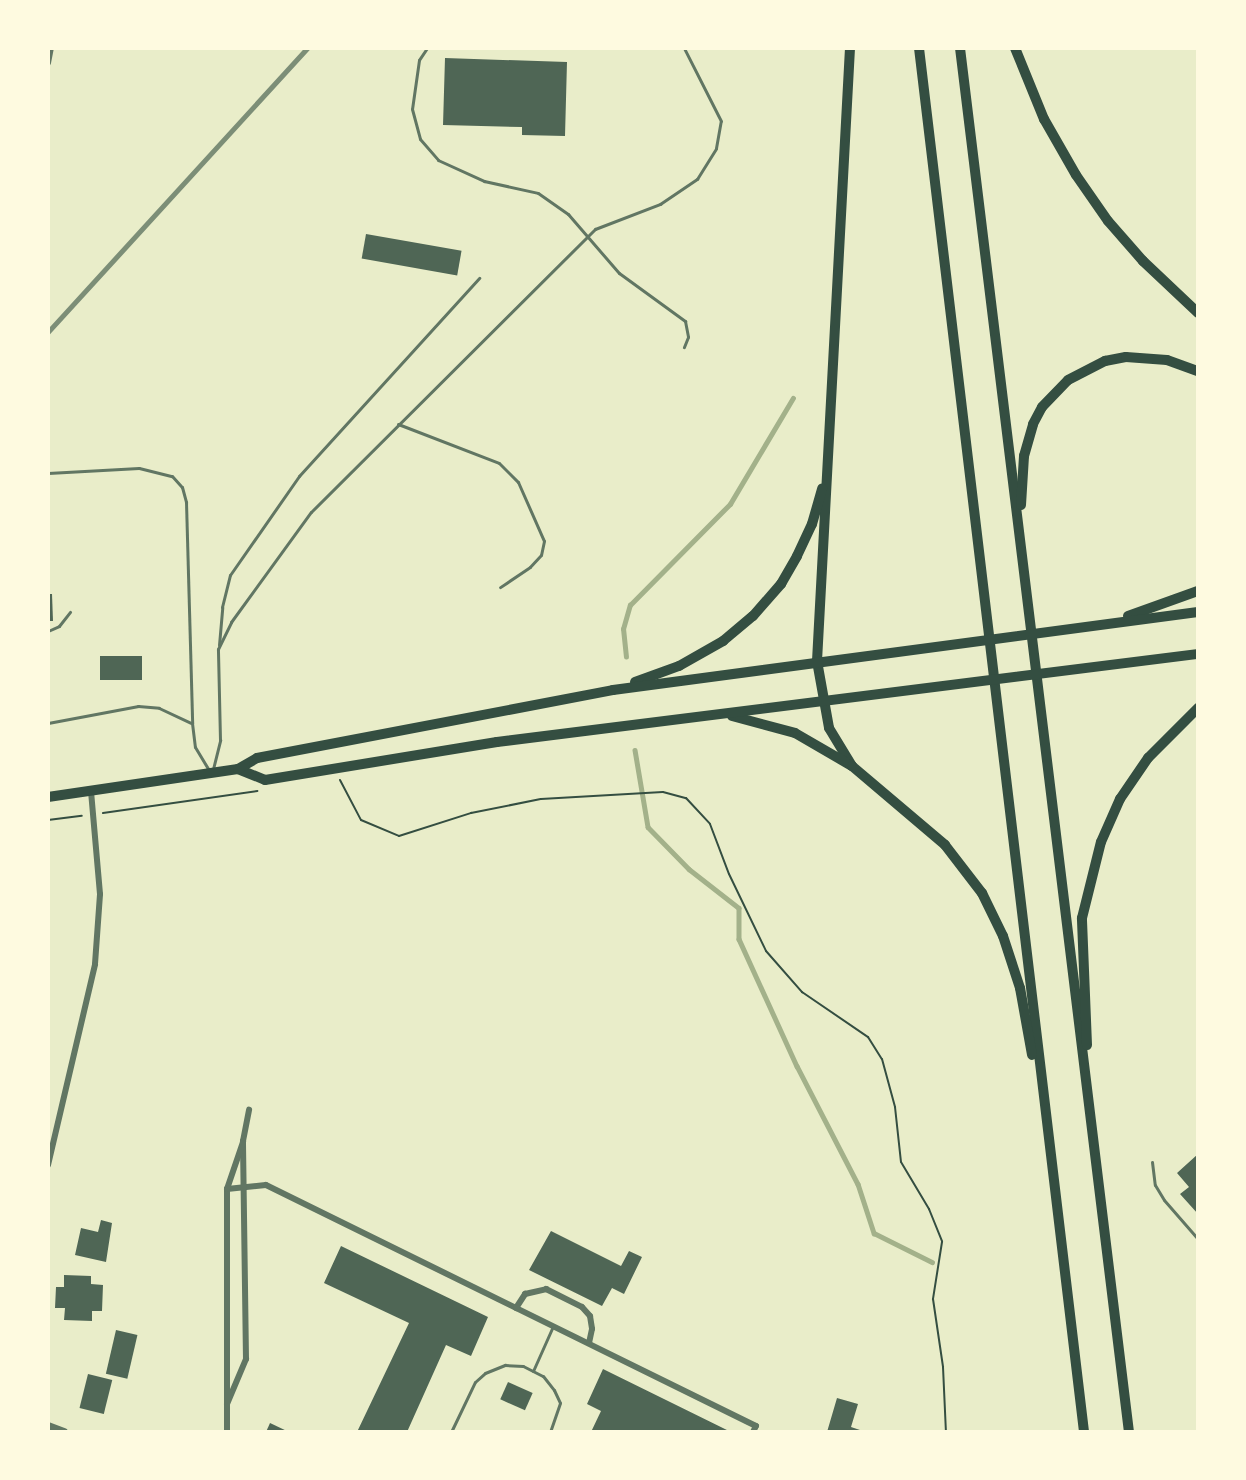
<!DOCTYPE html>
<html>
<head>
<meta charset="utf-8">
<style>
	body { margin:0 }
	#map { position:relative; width:1246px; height:1480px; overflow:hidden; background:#e9edc9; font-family:Helvetica,sans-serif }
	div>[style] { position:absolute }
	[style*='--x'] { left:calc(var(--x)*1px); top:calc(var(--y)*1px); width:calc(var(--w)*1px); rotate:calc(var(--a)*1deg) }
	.stream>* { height:4.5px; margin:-2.25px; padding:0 2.25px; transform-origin:2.25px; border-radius:2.25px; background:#a3b18a }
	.building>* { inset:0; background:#4f6655; transform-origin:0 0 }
	.path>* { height:2px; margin:-1px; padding:0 1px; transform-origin:1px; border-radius:1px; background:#344e41 }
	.service>* { height:3px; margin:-1.5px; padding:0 1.5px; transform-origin:1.5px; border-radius:1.5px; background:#617663 }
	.minor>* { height:6px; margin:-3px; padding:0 3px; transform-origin:3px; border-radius:3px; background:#617663 }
	.tertiary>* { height:8px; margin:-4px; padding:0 4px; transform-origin:4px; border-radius:4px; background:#617663 }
	.primary>* { height:10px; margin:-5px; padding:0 5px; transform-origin:5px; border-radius:5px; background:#344e41 }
	.rail>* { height:4.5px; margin:-2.25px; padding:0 2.25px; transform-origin:2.25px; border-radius:2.25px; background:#7c8e77 }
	span { translate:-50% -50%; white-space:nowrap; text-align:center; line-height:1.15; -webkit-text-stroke:4.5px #fefae0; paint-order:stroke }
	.frame { position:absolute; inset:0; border:50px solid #fefae0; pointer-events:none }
</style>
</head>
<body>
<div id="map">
	<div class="stream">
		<i style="--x:626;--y:657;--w:28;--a:-96"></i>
		<i style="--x:623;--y:629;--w:25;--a:-74"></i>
		<i style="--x:630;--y:605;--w:142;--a:-45.3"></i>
		<i style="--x:730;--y:504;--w:123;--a:-59.3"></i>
		<i style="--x:635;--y:750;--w:78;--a:80.4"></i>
		<i style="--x:648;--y:827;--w:59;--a:45.7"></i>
		<i style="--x:689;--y:869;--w:63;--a:38"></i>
		<i style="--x:739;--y:908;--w:31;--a:90"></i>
		<i style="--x:739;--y:939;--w:140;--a:65.5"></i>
		<i style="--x:797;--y:1066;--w:133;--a:62.7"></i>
		<i style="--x:858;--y:1184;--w:52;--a:71.9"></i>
		<i style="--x:874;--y:1233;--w:65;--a:26.6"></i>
	</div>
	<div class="building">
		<i style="clip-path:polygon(445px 58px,567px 62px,565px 136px,522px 135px,522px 127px,443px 125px)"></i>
		<i style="left:366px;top:234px;width:97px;height:25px;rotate:10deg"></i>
		<i style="clip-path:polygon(48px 594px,52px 594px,53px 621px,48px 621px)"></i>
		<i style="left:100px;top:656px;width:42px;height:24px"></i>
		<i style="clip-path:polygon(1198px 1154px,1198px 1214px,1180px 1194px,1189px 1187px,1177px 1173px)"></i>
		<i style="clip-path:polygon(101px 1220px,112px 1223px,106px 1262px,75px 1255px,81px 1228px,98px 1232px)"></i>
		<i style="clip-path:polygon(551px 1231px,621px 1266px,629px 1251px,642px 1257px,624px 1294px,612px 1288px,602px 1306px,529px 1270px)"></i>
		<i style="clip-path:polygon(341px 1246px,488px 1317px,471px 1356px,446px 1345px,407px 1432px,357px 1432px,409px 1323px,324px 1283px)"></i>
		<i style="clip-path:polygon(64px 1275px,91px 1276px,91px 1284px,103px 1285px,102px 1311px,92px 1311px,92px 1321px,64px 1320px,65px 1308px,55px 1308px,56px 1287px,64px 1287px)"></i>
		<i style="left:116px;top:1330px;width:22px;height:45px;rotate:13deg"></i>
		<i style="clip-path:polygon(603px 1369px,731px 1432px,591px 1432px,601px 1411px,587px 1404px)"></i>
		<i style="left:88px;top:1374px;width:25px;height:35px;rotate:14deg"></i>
		<i style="left:508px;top:1382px;width:27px;height:19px;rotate:24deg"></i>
		<i style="clip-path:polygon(837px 1398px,858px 1404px,851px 1427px,866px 1432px,827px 1432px)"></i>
		<i style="clip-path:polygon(270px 1423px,289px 1432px,266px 1432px)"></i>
	</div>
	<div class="path">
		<i style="--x:340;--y:780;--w:45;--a:62.3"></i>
		<i style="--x:361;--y:820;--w:41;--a:22.8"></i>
		<i style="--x:399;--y:836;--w:76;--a:-17.7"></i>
		<i style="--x:471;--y:813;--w:71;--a:-11.3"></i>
		<i style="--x:541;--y:799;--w:122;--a:-3.3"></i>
		<i style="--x:663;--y:792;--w:24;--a:15"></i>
		<i style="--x:686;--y:798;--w:35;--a:47"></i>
		<i style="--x:710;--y:824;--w:53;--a:69.2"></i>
		<i style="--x:729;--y:874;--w:85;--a:64.3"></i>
		<i style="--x:766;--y:951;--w:55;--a:48.7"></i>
		<i style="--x:802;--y:992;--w:80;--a:34.3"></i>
		<i style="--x:868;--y:1037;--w:26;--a:58"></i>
		<i style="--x:882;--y:1059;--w:50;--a:74.8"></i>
		<i style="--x:895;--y:1107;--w:55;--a:83.8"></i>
		<i style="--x:901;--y:1162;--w:55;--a:59.2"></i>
		<i style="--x:929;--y:1209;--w:35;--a:68"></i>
		<i style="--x:942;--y:1242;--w:58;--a:99"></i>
		<i style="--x:933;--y:1299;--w:69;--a:81.6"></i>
		<i style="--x:943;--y:1367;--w:65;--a:87.4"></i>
		<i style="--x:103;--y:813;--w:156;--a:-8.1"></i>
		<i style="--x:48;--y:820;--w:34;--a:-7"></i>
	</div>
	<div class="service">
		<i style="--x:427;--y:48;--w:14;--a:124"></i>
		<i style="--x:419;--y:60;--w:49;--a:98.1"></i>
		<i style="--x:412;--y:109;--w:31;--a:75"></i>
		<i style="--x:420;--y:139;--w:28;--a:49"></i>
		<i style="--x:438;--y:160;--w:51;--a:24.5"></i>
		<i style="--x:484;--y:181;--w:55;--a:12.5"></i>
		<i style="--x:538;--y:193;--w:37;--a:35"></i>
		<i style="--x:568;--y:214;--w:78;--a:49.2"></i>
		<i style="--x:619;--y:273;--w:82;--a:36"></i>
		<i style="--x:685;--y:321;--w:16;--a:79"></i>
		<i style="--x:688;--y:337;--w:11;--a:112"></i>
		<i style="--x:398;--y:424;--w:108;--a:21.1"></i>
		<i style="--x:499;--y:463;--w:27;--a:45"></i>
		<i style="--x:518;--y:482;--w:64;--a:66.2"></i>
		<i style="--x:544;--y:541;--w:14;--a:102"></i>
		<i style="--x:541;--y:555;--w:16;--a:133"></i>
		<i style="--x:530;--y:567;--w:36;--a:146"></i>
		<i style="--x:48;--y:473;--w:91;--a:-3.1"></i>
		<i style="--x:139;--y:468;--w:34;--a:14"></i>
		<i style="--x:172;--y:476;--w:15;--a:48"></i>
		<i style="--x:182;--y:487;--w:16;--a:75"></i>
		<i style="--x:186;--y:502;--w:221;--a:88.4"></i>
		<i style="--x:192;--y:723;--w:24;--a:83"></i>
		<i style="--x:195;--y:747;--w:27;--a:59"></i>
		<i style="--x:48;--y:631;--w:12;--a:-24"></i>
		<i style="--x:59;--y:626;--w:18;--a:-52"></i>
		<i style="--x:219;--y:645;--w:38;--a:-85"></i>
		<i style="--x:222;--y:607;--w:33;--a:-76"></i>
		<i style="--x:230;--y:575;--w:121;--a:-55.1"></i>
		<i style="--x:299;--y:476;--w:268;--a:-47.7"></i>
		<i style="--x:48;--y:723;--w:92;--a:-10.7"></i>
		<i style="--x:138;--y:706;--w:21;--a:5"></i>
		<i style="--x:159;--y:708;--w:35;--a:25"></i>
		<i style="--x:213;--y:769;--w:30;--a:-76"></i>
		<i style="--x:220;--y:740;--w:91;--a:-91.3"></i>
		<i style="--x:218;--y:649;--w:30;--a:-64"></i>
		<i style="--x:231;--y:622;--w:136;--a:-54"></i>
		<i style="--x:311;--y:512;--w:401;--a:-44.9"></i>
		<i style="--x:595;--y:229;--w:70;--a:-21"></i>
		<i style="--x:660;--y:204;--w:45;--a:-34"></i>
		<i style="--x:697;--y:179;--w:36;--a:-58"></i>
		<i style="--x:716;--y:148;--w:27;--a:-80"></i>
		<i style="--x:721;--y:121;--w:82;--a:-116.9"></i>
		<i style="--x:1152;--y:1162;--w:23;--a:83"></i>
		<i style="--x:1155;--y:1185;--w:17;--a:59"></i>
		<i style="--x:1164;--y:1200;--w:52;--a:48.9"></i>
		<i style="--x:533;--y:1371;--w:49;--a:-66"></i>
		<i style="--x:451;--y:1432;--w:55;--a:-64.4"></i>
		<i style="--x:475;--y:1382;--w:13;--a:-42"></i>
		<i style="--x:485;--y:1373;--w:22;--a:-22"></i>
		<i style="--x:505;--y:1365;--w:18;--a:3"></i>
		<i style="--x:523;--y:1366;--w:22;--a:27"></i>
		<i style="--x:543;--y:1376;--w:18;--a:52"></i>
		<i style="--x:554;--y:1390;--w:14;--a:65"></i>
		<i style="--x:560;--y:1403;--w:31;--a:109"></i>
	</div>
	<div class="minor">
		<i style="--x:48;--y:63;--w:15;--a:-79"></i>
		<i style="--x:48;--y:1165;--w:206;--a:-76.8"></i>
		<i style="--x:95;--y:964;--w:70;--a:-85.9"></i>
		<i style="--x:100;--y:894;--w:102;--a:-95"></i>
		<i style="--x:227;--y:1189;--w:39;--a:-6"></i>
		<i style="--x:266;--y:1185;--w:546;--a:26.19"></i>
		<i style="--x:756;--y:1426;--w:7;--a:117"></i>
		<i style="--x:516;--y:1308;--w:17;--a:-57"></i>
		<i style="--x:525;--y:1294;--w:22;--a:-13"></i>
		<i style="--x:546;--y:1289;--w:40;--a:26.6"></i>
		<i style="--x:582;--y:1307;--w:12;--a:48"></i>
		<i style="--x:590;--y:1316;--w:13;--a:81"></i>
		<i style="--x:592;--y:1329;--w:14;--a:102"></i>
		<i style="--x:227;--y:1404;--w:49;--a:-67.1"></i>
		<i style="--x:246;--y:1359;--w:218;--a:-90.8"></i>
		<i style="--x:243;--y:1141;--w:32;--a:-79"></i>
		<i style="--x:227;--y:1432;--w:243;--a:-90"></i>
		<i style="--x:227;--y:1189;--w:50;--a:-71.2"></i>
	</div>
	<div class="tertiary">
		<i style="--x:48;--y:1426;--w:17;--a:21"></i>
	</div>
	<div class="primary">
		<i style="--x:850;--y:48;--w:614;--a:93.08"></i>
		<i style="--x:817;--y:661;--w:68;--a:79.8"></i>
		<i style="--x:829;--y:728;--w:44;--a:58.8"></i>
		<i style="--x:919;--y:48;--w:1394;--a:83.2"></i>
		<i style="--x:960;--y:48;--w:1394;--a:83.04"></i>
		<i style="--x:1015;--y:48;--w:77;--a:67.8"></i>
		<i style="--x:1044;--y:119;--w:64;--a:60.3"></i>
		<i style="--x:1076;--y:175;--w:56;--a:55.2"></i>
		<i style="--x:1108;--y:221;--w:53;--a:48.8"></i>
		<i style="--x:1143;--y:261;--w:76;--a:43.4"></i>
		<i style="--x:1021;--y:505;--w:49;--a:-86.5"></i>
		<i style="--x:1024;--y:456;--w:33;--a:-74"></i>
		<i style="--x:1033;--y:424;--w:19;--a:-62"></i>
		<i style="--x:1042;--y:407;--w:37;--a:-46"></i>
		<i style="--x:1068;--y:380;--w:42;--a:-27.2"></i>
		<i style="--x:1105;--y:361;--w:21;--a:-11"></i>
		<i style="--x:1126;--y:357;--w:41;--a:4.2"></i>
		<i style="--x:1167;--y:360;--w:33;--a:20"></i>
		<i style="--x:1128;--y:616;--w:74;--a:-19.7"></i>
		<i style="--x:635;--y:682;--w:47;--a:-20"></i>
		<i style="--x:679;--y:666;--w:51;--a:-29.6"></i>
		<i style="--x:723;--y:641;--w:39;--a:-40"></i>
		<i style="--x:753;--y:616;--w:43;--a:-48.8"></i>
		<i style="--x:781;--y:584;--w:32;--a:-60"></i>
		<i style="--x:797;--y:556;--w:35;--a:-65"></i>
		<i style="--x:812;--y:524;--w:37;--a:-74"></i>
		<i style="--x:732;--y:716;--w:65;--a:15.1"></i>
		<i style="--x:795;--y:733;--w:66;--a:30.1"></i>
		<i style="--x:852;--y:766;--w:122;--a:40.3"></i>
		<i style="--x:945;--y:845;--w:61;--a:52.4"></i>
		<i style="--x:982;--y:893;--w:48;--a:64"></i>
		<i style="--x:1003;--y:936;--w:55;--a:71.9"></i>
		<i style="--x:1020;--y:988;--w:68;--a:79.8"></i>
		<i style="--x:238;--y:769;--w:29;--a:22"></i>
		<i style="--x:265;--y:780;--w:235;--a:-9.3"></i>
		<i style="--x:497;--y:742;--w:707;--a:-7.16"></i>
		<i style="--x:48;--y:797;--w:192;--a:-8.4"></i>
		<i style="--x:238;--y:769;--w:22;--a:-30"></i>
		<i style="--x:257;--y:758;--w:362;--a:-10.8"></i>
		<i style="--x:613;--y:690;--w:590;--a:-7.59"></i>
		<i style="--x:1087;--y:1045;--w:127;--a:-92.3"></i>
		<i style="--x:1082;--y:918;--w:78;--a:-76"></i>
		<i style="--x:1101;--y:842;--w:47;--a:-66.2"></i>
		<i style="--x:1120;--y:799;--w:50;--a:-55.7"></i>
		<i style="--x:1148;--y:758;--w:71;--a:-45"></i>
	</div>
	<div class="rail">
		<i style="--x:48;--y:332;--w:384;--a:-47.6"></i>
	</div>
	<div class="frame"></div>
</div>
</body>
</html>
